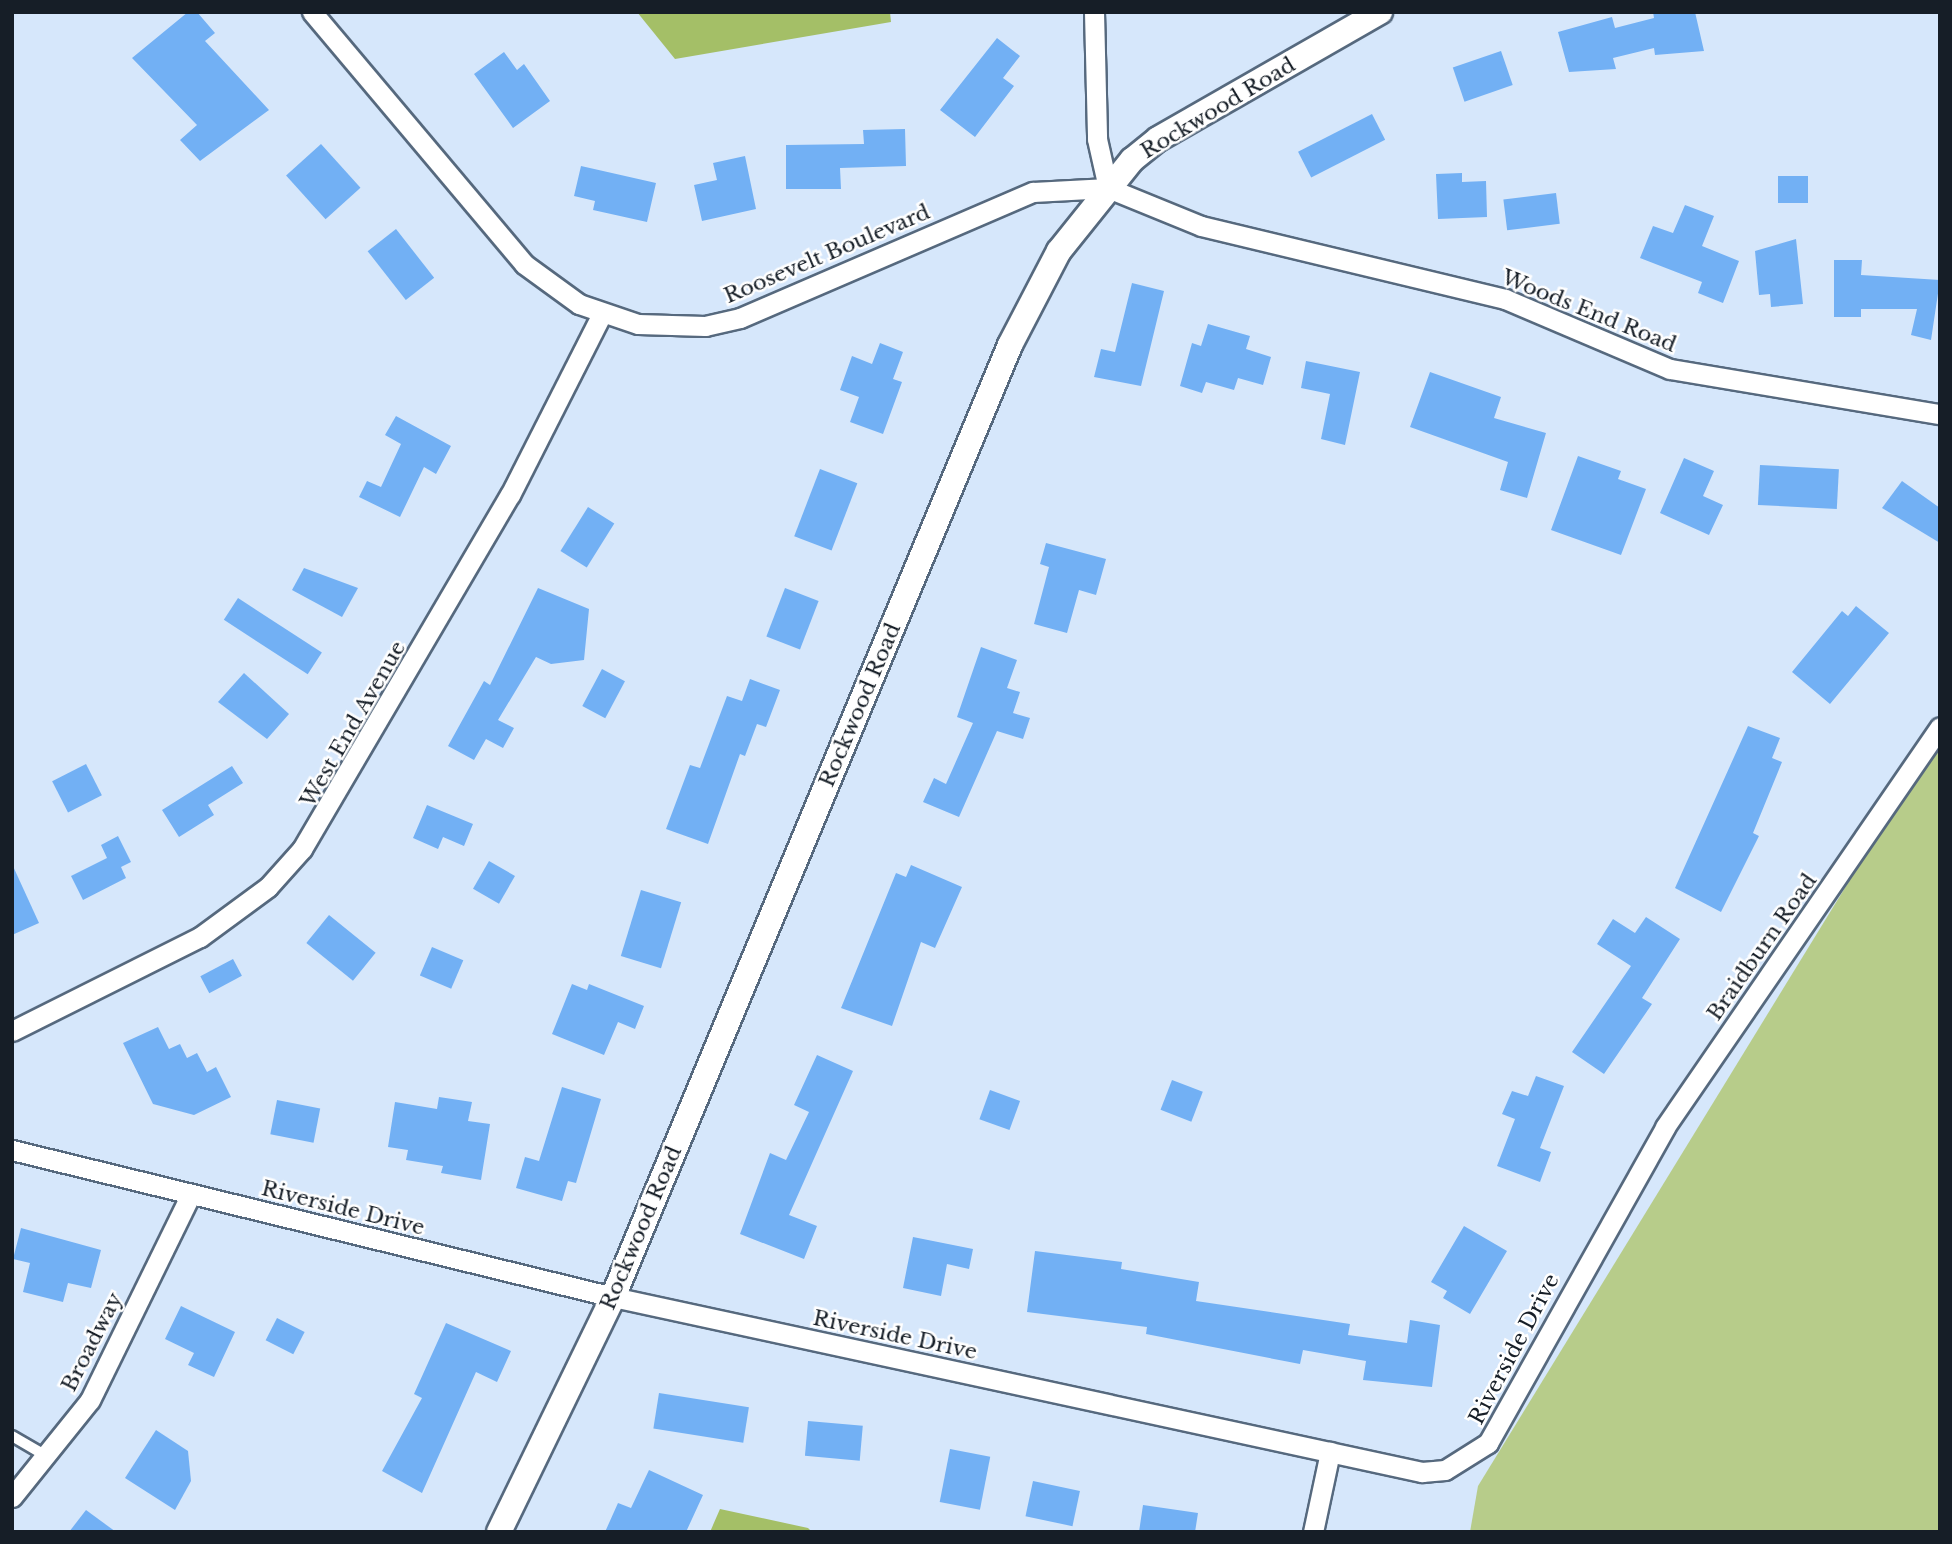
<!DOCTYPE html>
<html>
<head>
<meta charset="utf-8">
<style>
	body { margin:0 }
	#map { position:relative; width:1952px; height:1544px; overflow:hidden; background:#d6e7fb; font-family:"Libre Baskerville",serif }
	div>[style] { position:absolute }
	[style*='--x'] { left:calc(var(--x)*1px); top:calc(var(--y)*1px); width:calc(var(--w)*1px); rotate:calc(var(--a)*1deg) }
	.green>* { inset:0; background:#b7cc8a }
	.forest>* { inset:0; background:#a4bf67 }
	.building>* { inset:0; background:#72b0f4; transform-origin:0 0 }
	.roads { filter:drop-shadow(2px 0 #56697e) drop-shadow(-2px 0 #56697e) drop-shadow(0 2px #56697e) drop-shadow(0 -2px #56697e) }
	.service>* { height:10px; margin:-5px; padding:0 5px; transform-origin:5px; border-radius:5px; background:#fff }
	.minor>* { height:19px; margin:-9.5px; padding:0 9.5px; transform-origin:9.5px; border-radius:9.5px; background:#fff }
	.tertiary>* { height:24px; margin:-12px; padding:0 12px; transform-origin:12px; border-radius:12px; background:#fff }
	span { translate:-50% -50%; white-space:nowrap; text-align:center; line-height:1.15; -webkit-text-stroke:5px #fff; paint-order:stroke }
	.street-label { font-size:21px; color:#161e27 }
	.frame { position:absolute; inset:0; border:14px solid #161e27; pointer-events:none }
</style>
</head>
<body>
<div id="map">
	<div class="green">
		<i style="clip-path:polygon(1940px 733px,1940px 1532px,1470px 1532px,1478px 1486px)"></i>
	</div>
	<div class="forest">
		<i style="clip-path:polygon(637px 12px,890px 12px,891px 22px,675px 59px)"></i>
		<i style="clip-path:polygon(720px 1509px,808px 1528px,812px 1532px,710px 1532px)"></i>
	</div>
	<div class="building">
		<i style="clip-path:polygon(188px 12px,197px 12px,215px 33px,205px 41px,269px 110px,200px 161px,180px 140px,197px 125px,132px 58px)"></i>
		<i style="clip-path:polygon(1653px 12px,1695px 12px,1704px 51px,1655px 55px,1654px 48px,1613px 58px,1616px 69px,1569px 72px,1558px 32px,1612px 17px,1615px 28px,1654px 18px)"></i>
		<i style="clip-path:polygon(997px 38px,1020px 56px,1003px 78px,1014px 86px,975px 137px,940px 110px)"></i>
		<i style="left:1501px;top:51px;width:36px;height:51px;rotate:71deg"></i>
		<i style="clip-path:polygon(504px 52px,517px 70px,524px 64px,550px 101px,513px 128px,474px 74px)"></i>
		<i style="left:1372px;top:114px;width:29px;height:83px;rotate:63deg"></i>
		<i style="clip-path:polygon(905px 129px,906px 166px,840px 168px,841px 189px,786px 189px,786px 145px,864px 144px,863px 130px)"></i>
		<i style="left:321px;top:144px;width:59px;height:47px;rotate:48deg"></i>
		<i style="clip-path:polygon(745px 156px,756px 209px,702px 221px,694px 185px,717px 180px,713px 163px)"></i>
		<i style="clip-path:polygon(581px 166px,656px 183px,647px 222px,593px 210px,595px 201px,574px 196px)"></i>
		<i style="clip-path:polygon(1462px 173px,1462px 182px,1486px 181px,1487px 217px,1438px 219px,1436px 174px)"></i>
		<i style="left:1778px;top:176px;width:30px;height:27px"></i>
		<i style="left:1556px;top:193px;width:31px;height:53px;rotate:83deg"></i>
		<i style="clip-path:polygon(1685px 205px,1714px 216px,1702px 246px,1739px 261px,1723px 303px,1698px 293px,1702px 282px,1640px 258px,1653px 226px,1673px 233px)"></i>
		<i style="left:396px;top:229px;width:62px;height:36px;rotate:52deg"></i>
		<i style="clip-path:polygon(1796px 239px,1803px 304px,1771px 307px,1770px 294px,1759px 295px,1755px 251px)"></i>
		<i style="clip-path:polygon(1834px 260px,1862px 260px,1861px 275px,1940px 280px,1931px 340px,1911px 335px,1917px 309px,1861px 309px,1861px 317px,1834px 317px)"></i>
		<i style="clip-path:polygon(1132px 283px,1164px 291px,1141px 386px,1094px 377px,1101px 349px,1115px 352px)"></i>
		<i style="clip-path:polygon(1208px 324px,1250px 336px,1246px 349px,1271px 357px,1263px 385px,1238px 378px,1234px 390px,1206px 382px,1202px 393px,1180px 386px,1192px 343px,1201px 346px)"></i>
		<i style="clip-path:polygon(880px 343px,903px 352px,893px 379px,902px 382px,883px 434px,850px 422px,859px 397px,840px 390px,852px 356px,872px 364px)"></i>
		<i style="clip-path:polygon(1306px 361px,1360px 372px,1345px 445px,1321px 439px,1330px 394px,1301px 388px)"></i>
		<i style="clip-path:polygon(1430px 372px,1501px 397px,1494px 418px,1546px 433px,1527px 498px,1500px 490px,1508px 462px,1410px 427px)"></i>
		<i style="clip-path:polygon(396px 416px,451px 446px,436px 474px,424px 467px,400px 517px,359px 497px,367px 481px,381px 487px,401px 444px,385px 435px)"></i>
		<i style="clip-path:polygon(1578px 456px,1621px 471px,1618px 479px,1646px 489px,1621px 555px,1551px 530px)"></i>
		<i style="clip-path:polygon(1684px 458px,1714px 471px,1703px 496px,1723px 505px,1709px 535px,1660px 513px)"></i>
		<i style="left:1760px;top:465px;width:79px;height:40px;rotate:3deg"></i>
		<i style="left:820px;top:469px;width:40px;height:72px;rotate:21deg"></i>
		<i style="clip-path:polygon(1902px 481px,1940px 508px,1940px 543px,1882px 508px)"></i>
		<i style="left:588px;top:507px;width:31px;height:52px;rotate:32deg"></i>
		<i style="clip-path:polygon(1046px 543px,1106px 559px,1096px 595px,1079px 590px,1067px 633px,1034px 624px,1049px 567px,1040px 564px)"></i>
		<i style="clip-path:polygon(304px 568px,358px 588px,342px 617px,292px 590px)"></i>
		<i style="clip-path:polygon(538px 588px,589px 609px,584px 660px,551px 664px,536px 657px,498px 720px,514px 728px,503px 748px,486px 739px,474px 760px,448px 746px,484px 681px,490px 685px)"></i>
		<i style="left:785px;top:588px;width:36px;height:52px;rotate:21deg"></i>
		<i style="left:238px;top:598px;width:100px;height:26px;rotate:33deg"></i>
		<i style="clip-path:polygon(1856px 606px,1889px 633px,1830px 704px,1792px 672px,1842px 611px,1848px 616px)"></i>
		<i style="clip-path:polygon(981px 647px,1017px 660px,1007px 688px,1020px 692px,1013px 713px,1030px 718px,1023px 739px,997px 731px,959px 817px,923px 802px,934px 778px,946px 784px,973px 723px,957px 717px)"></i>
		<i style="left:602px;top:669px;width:26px;height:42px;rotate:28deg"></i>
		<i style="clip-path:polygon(244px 673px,289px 714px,267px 739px,218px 702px)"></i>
		<i style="clip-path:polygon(750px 679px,780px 690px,766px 727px,757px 724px,745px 756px,740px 754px,708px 844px,666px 829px,690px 765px,700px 768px,727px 696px,742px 701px)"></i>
		<i style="clip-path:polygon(1748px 726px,1780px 738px,1772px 758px,1782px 762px,1753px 833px,1759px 836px,1721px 912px,1675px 888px)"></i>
		<i style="left:86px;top:764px;width:35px;height:38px;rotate:63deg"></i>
		<i style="clip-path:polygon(232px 766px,243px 783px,208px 805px,214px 815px,179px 837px,162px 810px)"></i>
		<i style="clip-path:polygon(427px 805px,473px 824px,464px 846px,443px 837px,438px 849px,413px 838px)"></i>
		<i style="clip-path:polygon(118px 836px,131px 862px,121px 867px,126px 878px,83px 900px,71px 876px,107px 858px,101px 845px)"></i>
		<i style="left:489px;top:861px;width:30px;height:32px;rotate:30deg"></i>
		<i style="clip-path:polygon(12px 864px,39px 923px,12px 935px)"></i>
		<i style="clip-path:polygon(911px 865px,962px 887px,935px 948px,921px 942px,892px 1026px,841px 1008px,896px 873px,906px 877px)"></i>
		<i style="left:641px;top:890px;width:42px;height:69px;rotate:17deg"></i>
		<i style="left:329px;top:915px;width:60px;height:36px;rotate:39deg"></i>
		<i style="clip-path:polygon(1646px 917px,1680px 939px,1642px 998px,1652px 1004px,1604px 1074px,1572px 1052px,1631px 966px,1597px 944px,1613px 919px,1635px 933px)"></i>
		<i style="left:432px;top:947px;width:34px;height:31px;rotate:23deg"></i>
		<i style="left:233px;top:959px;width:19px;height:37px;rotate:62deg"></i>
		<i style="clip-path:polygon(572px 984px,587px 990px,589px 984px,644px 1006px,635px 1029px,618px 1022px,604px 1055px,552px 1034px)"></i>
		<i style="clip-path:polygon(158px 1027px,169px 1049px,180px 1044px,187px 1058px,197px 1053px,207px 1072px,216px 1067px,231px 1097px,194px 1115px,153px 1104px,123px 1043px)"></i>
		<i style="clip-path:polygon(817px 1055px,853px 1071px,789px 1215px,817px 1226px,804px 1259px,740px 1234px,770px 1153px,786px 1160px,809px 1112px,794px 1105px)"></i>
		<i style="clip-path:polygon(1536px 1076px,1564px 1086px,1540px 1148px,1551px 1152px,1540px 1182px,1497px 1166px,1515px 1119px,1502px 1114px,1512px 1091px,1528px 1096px)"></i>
		<i style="left:1172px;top:1080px;width:33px;height:32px;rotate:21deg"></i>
		<i style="clip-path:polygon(562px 1087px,601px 1099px,576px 1183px,568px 1181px,562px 1201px,516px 1188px,525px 1157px,539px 1161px)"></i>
		<i style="left:990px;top:1090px;width:32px;height:31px;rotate:20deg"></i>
		<i style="clip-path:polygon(439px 1097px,472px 1102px,468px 1121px,490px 1124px,481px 1180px,441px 1173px,443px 1166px,406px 1160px,408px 1150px,388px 1147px,395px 1102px,437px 1109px)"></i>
		<i style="left:277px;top:1100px;width:44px;height:35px;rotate:11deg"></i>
		<i style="clip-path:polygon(1464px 1226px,1507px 1251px,1470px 1314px,1443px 1298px,1447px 1291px,1431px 1282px)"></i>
		<i style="clip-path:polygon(21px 1228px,101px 1250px,91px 1288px,68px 1283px,63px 1302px,23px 1292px,30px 1263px,13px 1259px)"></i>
		<i style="clip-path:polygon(913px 1237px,973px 1249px,969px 1269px,947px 1264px,941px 1296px,903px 1288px)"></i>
		<i style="clip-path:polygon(1035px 1251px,1122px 1262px,1121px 1269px,1199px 1282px,1196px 1301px,1350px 1324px,1348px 1335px,1407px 1343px,1410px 1320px,1440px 1325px,1432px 1387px,1363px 1380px,1366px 1361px,1303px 1350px,1300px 1364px,1146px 1334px,1147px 1327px,1027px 1312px)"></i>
		<i style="clip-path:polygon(181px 1306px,235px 1332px,214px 1377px,188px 1365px,194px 1353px,165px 1339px)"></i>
		<i style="left:277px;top:1318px;width:31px;height:25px;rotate:27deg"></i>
		<i style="clip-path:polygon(446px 1323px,511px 1351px,497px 1382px,476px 1372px,422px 1493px,382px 1471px,422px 1398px,414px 1394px)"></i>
		<i style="left:659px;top:1393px;width:91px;height:36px;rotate:9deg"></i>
		<i style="left:808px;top:1421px;width:55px;height:35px;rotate:5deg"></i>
		<i style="clip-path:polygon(156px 1430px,188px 1451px,191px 1481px,175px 1510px,125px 1478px)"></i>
		<i style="left:950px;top:1449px;width:41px;height:54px;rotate:11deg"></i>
		<i style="clip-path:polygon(649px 1470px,703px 1495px,686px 1532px,605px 1532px,618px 1503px,631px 1508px)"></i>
		<i style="left:1033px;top:1481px;width:48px;height:36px;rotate:12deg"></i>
		<i style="clip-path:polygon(1143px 1505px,1198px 1513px,1195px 1532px,1139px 1532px)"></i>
		<i style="clip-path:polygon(86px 1510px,116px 1532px,69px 1532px)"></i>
	</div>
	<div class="roads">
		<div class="service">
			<i style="--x:12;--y:1436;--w:42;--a:30.3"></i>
		</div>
		<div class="minor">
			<i style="--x:312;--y:12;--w:329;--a:49.9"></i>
			<i style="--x:524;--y:264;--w:68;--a:36"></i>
			<i style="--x:579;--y:304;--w:62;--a:18.7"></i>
			<i style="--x:638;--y:324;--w:67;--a:1.7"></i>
			<i style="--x:705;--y:326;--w:36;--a:-13"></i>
			<i style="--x:740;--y:318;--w:319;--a:-23.3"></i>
			<i style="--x:1033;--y:192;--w:75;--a:-3.1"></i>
			<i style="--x:1108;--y:188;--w:100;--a:22.2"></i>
			<i style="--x:1201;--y:226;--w:313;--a:13.5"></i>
			<i style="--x:1505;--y:299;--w:179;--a:23"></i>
			<i style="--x:1670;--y:369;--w:274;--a:9.5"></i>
			<i style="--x:1094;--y:12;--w:127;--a:88.6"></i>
			<i style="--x:1097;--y:139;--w:50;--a:77.3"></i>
			<i style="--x:12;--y:1031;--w:210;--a:-26.6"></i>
			<i style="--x:200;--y:937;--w:84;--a:-36.3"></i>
			<i style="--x:268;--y:887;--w:51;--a:-48.2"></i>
			<i style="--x:302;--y:849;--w:411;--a:-59.6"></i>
			<i style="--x:510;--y:495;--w:203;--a:-63.1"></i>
			<i style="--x:12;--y:1150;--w:619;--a:13.74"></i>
			<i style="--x:613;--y:1297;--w:828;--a:12.21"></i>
			<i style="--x:1422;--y:1472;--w:23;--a:-5"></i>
			<i style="--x:1445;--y:1470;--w:51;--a:-32.1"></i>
			<i style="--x:1488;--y:1443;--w:362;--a:-60.7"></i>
			<i style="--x:1665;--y:1127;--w:485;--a:-55.5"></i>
			<i style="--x:12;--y:1497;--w:124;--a:-51.2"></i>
			<i style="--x:90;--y:1400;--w:229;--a:-63.9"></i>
			<i style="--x:1313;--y:1532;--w:82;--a:-78"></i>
		</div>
		<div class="tertiary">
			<i style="--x:499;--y:1532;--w:261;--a:-64.1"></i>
			<i style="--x:613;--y:1297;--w:1031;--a:-67.36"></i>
			<i style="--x:1010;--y:345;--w:106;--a:-62.5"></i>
			<i style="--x:1059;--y:251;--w:117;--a:-51.3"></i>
			<i style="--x:1132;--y:160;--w:33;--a:-39"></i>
			<i style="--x:1158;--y:139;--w:256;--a:-29.8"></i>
		</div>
	</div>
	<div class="street-label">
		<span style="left:1218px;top:108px;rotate:-31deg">Rockwood Road</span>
		<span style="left:827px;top:254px;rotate:-23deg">Roosevelt Boulevard</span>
		<span style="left:1589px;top:311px;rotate:22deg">Woods End Road</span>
		<span style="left:860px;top:705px;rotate:-67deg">Rockwood Road</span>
		<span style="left:353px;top:724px;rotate:-60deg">West End Avenue</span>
		<span style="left:1762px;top:947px;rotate:-55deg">Braidburn Road</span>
		<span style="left:343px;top:1208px;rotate:14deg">Riverside Drive</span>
		<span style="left:641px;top:1228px;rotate:-67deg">Rockwood Road</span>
		<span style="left:895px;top:1335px;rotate:12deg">Riverside Drive</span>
		<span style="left:92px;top:1342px;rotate:-63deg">Broadway</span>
		<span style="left:1514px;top:1349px;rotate:-62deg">Riverside Drive</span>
	</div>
	<div class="frame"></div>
</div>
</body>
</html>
